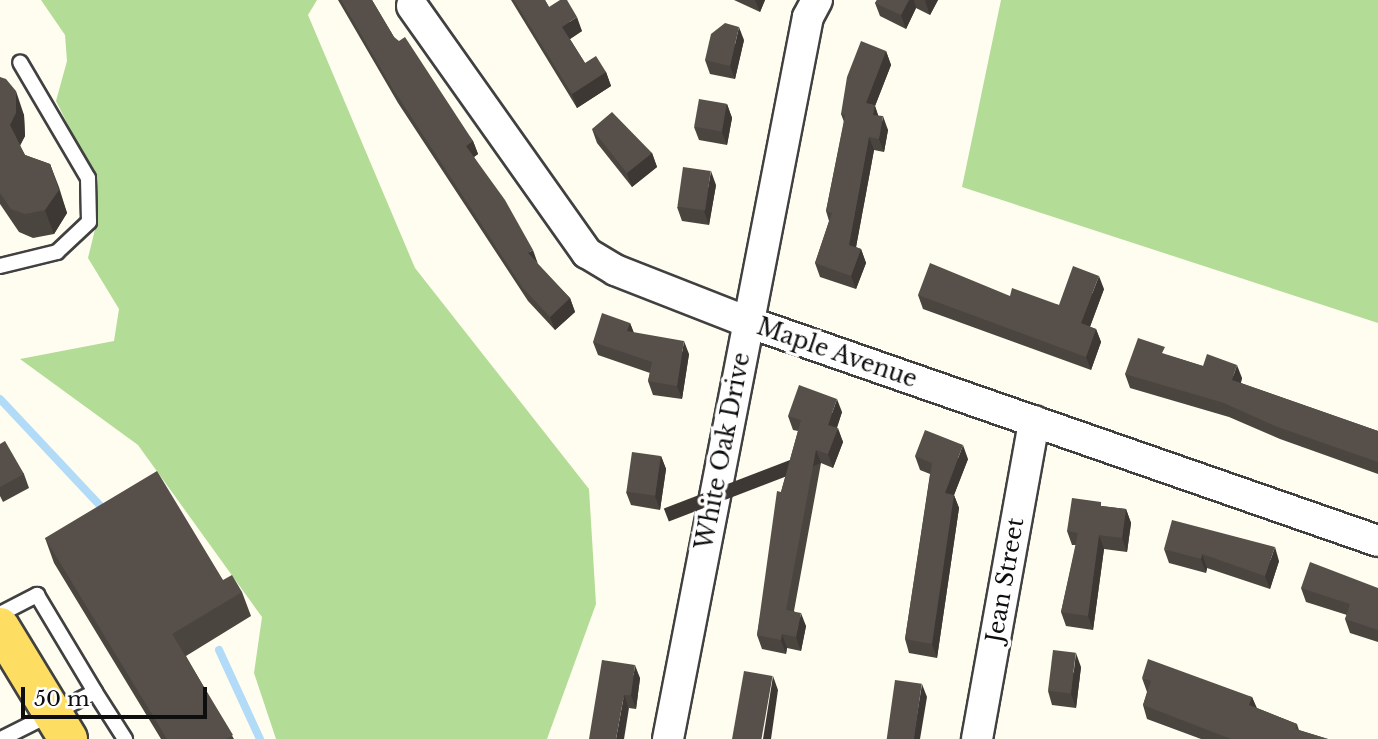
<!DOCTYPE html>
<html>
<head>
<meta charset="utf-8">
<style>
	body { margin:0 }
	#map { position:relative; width:1378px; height:739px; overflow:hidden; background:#fffdef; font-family:"Libre Baskerville",serif }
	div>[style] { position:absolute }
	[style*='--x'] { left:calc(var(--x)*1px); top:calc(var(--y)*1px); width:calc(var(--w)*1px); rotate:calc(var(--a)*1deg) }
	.forest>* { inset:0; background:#b3dc96 }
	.stream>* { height:8px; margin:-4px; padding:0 4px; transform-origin:4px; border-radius:4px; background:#b2dbf8 }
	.roads { filter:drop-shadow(2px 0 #414141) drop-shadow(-2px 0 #414141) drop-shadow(0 2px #414141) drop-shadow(0 -2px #414141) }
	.lane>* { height:14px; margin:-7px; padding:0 7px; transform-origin:7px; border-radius:7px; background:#fff }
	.street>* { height:30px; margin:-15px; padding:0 15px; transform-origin:15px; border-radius:15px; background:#fff }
	.primary>* { height:38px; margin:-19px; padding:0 19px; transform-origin:19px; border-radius:19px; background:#fddd62 }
	.wall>* { inset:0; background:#4b4540 }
	.shaded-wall>* { inset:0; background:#3d3834; transform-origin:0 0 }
	.building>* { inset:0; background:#57504a; transform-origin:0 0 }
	span { translate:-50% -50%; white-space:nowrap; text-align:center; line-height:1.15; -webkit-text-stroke:7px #fff; paint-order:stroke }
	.street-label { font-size:23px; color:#0e0e0e }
	.scale { position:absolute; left:21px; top:687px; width:186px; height:32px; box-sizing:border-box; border:4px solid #0e0e0e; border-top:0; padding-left:9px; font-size:21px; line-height:24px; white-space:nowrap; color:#0e0e0e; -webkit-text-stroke:5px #fff; paint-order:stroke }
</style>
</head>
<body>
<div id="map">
	<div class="forest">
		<i style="clip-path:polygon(41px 0,317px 0,308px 15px,415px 268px,589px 489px,596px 604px,547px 739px,276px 739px,254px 673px,262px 617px,138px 445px,20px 359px,114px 341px,119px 309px,88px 258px,98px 217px,96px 181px,56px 101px,67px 61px,65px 35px)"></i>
		<i style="clip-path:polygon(1001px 0,1378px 0,1378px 323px,962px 187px)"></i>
	</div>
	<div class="stream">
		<i style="--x:0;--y:399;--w:155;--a:46.8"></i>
		<i style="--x:219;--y:650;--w:98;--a:65.3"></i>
	</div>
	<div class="roads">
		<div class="lane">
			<i style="--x:0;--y:266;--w:59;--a:-13.8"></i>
			<i style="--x:57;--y:252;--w:44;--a:-43.2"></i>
			<i style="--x:89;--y:222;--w:44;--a:-91.3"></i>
			<i style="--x:88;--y:178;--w:134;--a:-120.4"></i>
			<i style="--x:0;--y:614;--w:42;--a:-27.2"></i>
			<i style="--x:37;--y:595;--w:113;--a:59.1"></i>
			<i style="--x:1;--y:739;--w:105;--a:-26.6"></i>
			<i style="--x:95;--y:692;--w:56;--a:57.4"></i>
		</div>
		<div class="street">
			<i style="--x:412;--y:6;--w:303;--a:54.7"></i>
			<i style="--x:587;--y:253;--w:33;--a:31"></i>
			<i style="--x:615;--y:270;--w:143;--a:21.4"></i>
			<i style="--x:748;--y:322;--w:667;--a:19.17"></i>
			<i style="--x:668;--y:739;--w:735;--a:-79.03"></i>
			<i style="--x:808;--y:17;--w:19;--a:-62"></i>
			<i style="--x:977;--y:739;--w:323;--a:-79.8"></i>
		</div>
		<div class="primary">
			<i style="--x:0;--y:627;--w:131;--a:58.7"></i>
		</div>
	</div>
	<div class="wall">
		<i style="clip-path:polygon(338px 0,372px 0,394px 37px,473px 141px,478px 154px,474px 157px,537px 264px,570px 298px,575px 312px,555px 330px,528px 301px,398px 103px)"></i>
		<i style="clip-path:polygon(511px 0,545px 0,549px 7px,582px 31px,570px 39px,585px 63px,606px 72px,611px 86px,577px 108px)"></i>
		<i style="clip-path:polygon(734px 0,765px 0,760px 12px)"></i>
		<i style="clip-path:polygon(877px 0,938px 0,930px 15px,916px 8px,906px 29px,880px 16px,875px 3px)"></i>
		<i style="clip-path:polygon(744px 40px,735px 79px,710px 74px,705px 60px)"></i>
		<i style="clip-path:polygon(886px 51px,891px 65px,875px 106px,878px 115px,888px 130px,884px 152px,874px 150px,856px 247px,861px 249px,866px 263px,856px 289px,820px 277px,815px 263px,829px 221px,826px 211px,844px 122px,841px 114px)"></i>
		<i style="clip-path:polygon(0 77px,24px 115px,25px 136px,20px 146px,25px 155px,50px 164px,59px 187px,67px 213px,54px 234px,33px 238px,19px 232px,0 204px)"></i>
		<i style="clip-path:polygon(727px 104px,732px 118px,727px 145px,699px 140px,694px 127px)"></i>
		<i style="clip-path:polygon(592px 129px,652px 153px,657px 167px,632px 187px,597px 143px)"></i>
		<i style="clip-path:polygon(716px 185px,709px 225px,682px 221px,677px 207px)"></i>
		<i style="clip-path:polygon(1104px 289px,1090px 327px,1096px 329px,1101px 342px,1091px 370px,923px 309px,918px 295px,1010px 296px,1059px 305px)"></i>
		<i style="clip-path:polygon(630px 323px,634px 333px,689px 354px,682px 399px,653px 395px,648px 381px,650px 373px,598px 355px,593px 342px)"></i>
		<i style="clip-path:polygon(1167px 355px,1242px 378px,1241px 383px,1378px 431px,1378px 474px,1280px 439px,1229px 417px,1130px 388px,1125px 374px)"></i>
		<i style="clip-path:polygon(842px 412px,837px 428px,843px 442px,833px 468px,821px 463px,794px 611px,806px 626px,801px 651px,787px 648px,786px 654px,762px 649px,757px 635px,781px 492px,798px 431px,793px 430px,788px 416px)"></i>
		<i style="clip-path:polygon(0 444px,24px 474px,29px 488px,3px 502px,0 496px)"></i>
		<i style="clip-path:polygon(661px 456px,666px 469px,660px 510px,631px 505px,626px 492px)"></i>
		<i style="clip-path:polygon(915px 456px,968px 459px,954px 495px,959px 508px,937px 658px,909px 653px,905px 639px,930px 474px,920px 470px)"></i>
		<i style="clip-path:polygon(1102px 506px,1126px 509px,1131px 523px,1127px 552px,1104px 549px,1093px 630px,1066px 626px,1061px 612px,1076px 545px,1072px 545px,1067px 531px)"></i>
		<i style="clip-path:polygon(45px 538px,223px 580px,242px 592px,251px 616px,186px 656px,234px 739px,161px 739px,54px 563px)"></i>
		<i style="clip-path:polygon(1164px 549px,1279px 561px,1270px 589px,1207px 568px,1206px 573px,1169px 563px)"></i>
		<i style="clip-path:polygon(1301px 588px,1378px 588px,1378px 642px,1350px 633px,1345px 619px,1347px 615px,1306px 602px)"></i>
		<i style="clip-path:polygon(602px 660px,640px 678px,636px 709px,629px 708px)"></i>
		<i style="clip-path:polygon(1081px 667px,1076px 708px,1052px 705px,1048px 691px)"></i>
		<i style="clip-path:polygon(1142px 678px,1252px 697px,1257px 708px,1297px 724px,1299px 730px,1328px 739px,1201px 739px,1147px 719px,1143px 705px,1147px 692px)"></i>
	</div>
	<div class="shaded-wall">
		<i style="clip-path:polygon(755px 0,765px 0,760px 12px)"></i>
		<i style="clip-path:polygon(909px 0,914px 0,916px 8px,906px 29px,901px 15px)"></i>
		<i style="clip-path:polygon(926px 0,938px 0,930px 15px,925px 1px)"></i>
		<i style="clip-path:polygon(577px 17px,582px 31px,567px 41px,562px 27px)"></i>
		<i style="clip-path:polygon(739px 27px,744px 40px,735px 79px,730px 66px)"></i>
		<i style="clip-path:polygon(886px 51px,891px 65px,875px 106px,879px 118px,878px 128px,866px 103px)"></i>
		<i style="clip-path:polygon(606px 72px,611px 86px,577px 108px,572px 94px)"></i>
		<i style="clip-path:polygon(16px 91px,24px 115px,25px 136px,18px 148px,10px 125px)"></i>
		<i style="clip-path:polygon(727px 104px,732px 118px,727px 145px,722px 132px)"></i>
		<i style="clip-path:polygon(883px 116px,888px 130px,884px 152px,879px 139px)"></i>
		<i style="clip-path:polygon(869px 137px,874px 150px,854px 258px,849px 245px)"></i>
		<i style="clip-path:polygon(473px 141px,478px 154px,471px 159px,466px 146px)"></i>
		<i style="clip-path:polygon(652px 153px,657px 167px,632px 187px,627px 173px)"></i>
		<i style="clip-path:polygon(50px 164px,67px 213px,54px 234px,45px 210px)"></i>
		<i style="clip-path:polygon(711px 171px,716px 185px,709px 225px,704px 211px)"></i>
		<i style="clip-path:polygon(861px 249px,866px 263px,856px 289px,851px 276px)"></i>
		<i style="clip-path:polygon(533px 250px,538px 264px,528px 253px)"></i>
		<i style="clip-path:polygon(1099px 276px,1104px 289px,1086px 337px,1081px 323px)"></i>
		<i style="clip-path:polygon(570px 298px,575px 312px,555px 330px,550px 317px)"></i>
		<i style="clip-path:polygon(630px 323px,635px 336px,627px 331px)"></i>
		<i style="clip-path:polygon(1096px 329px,1101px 342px,1091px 370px,1086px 357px)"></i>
		<i style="clip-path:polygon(684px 341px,689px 354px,682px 399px,677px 386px)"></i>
		<i style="clip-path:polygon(1237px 365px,1242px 378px,1237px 393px,1232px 380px)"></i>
		<i style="clip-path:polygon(837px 399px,842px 412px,833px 438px,828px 425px)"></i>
		<i style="clip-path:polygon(838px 428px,843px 442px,833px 468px,828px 454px)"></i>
		<i style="clip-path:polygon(963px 445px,968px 459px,954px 495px,959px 508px,937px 658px,932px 644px,945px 493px)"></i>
		<i style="left:816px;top:450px;width:14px;height:163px;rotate:69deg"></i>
		<i style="clip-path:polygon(661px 456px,666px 469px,660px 510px,655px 496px)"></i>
		<i style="clip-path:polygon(1126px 509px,1131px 523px,1127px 552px,1122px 538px)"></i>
		<i style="clip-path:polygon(1099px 535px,1104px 549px,1093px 630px,1088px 616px)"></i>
		<i style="clip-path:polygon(1275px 547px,1279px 561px,1270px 589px,1265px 576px)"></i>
		<i style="clip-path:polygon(1202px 554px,1207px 568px,1206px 573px,1201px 559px)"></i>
		<i style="clip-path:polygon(801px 613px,806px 626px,801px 651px,796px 637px)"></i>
		<i style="clip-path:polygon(782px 634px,787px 648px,786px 654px,781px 640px)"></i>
		<i style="clip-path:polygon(1076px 653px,1081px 667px,1076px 708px,1071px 694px)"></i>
		<i style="clip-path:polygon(635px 665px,640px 678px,636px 709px,631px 695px)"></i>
		<i style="clip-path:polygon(773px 676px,778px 690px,771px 739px,763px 739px)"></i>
		<i style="clip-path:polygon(922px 684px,927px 697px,920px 739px,913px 739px)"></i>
		<i style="clip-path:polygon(624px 695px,629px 708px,624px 739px,616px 739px)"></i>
		<i style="clip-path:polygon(1252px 697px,1257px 710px,1249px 705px)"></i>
	</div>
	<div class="building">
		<i style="clip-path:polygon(341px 0,372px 0,394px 37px,399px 41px,405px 37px,473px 141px,466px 146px,505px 200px,533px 250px,528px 253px,570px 298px,550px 317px,523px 288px,393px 89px)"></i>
		<i style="clip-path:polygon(514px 0,545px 0,549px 7px,560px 0,567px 0,577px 17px,562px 27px,585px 63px,596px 56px,606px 72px,572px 94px)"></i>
		<i style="clip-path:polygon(877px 0,909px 0,901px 15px,875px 3px)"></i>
		<i style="clip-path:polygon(725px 23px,739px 27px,730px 66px,705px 60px,711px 34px)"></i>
		<i style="clip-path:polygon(861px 41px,886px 51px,866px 103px,875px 105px,873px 115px,883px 116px,879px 139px,869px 137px,849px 245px,861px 249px,851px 276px,815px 263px,832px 213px,826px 211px,845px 115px,841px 114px,847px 77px)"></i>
		<i style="clip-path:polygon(0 77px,6px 79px,16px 91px,16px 113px,10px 125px,25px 155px,50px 164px,59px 190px,45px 210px,25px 214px,11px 209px,0 193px)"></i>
		<i style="left:699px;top:99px;width:28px;height:28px;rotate:10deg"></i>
		<i style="clip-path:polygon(612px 112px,652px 153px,627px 173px,592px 129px)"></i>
		<i style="left:683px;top:167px;width:28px;height:40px;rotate:8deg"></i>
		<i style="clip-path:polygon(930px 263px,1010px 296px,1012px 288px,1059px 305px,1073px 266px,1099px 276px,1081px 323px,1096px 329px,1086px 357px,918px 295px)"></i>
		<i style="clip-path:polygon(602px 313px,630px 323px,627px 331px,684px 341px,677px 386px,648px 381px,652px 362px,593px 342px)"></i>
		<i style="clip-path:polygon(1138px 338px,1165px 347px,1162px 353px,1203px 366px,1207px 354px,1237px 365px,1232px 380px,1378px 431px,1378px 462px,1275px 426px,1224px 403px,1125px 374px)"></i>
		<i style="clip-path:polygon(799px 385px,837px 399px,828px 425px,838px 428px,828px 454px,816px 450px,786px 610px,801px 613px,796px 637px,782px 634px,781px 640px,757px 635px,777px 491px,781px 492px,801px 420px,788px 416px)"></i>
		<i style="clip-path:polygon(925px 430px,963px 445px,945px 493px,954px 495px,932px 644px,905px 639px,932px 463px,915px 456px)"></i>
		<i style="clip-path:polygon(5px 441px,24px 474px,0 487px,0 444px)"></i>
		<i style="left:632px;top:452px;width:29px;height:40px;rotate:8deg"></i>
		<i style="clip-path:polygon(157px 471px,223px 580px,232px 575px,242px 592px,172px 634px,233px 735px,226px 739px,167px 739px,45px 538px)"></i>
		<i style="clip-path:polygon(1072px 498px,1101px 502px,1101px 506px,1126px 509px,1122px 538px,1099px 535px,1088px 616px,1061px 612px,1078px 533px,1067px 531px)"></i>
		<i style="clip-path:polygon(1172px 520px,1275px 547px,1265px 576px,1202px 554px,1201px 559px,1164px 549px)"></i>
		<i style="clip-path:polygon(1310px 562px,1378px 588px,1378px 630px,1345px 619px,1350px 604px,1301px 588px)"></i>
		<i style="left:1053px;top:650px;width:23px;height:41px;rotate:7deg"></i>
		<i style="clip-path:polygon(1148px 659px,1252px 697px,1249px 705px,1297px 724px,1295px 729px,1328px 739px,1231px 739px,1143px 705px,1151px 681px,1142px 678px)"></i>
		<i style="clip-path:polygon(602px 660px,635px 665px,631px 695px,624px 695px,616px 739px,589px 739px)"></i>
		<i style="left:744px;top:671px;width:29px;height:69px;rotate:10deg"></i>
		<i style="left:895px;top:680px;width:27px;height:60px;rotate:8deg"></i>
	</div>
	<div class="street-label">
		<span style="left:837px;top:353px;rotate:19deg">Maple Avenue</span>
		<span style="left:723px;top:451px;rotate:-79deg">White Oak Drive</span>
		<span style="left:1005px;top:580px;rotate:-80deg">Jean Street</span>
	</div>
	<div class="scale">50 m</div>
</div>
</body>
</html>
